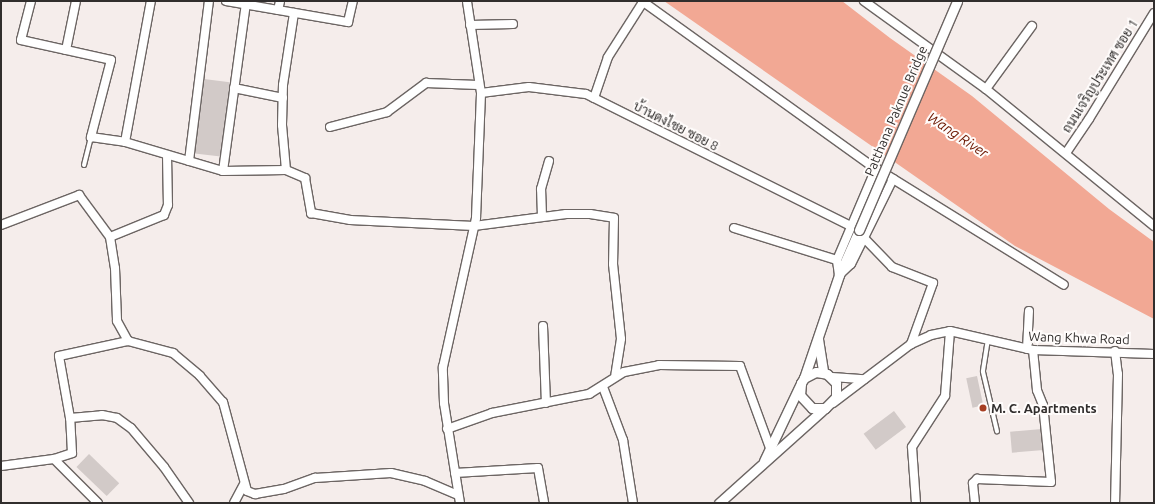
<!DOCTYPE html>
<html>
<head>
<meta charset="utf-8">
<style>
	body { margin:0 }
	#map { position:relative; width:1155px; height:504px; overflow:hidden; background:#f5edeb; font-family:Ubuntu,Sarabun,sans-serif }
	div>[style] { position:absolute }
	[style*='--x'] { left:calc(var(--x)*1px); top:calc(var(--y)*1px); width:calc(var(--w)*1px); rotate:calc(var(--a)*1deg) }
	.water>* { inset:0; background:#f2a894 }
	.building>* { inset:0; background:#d2cac8; transform-origin:0 0 }
	.roads { filter:drop-shadow(1px 0 #6c6563) drop-shadow(-1px 0 #6c6563) drop-shadow(0 1px #6c6563) drop-shadow(0 -1px #6c6563) }
	.service>* { height:4px; margin:-2px; padding:0 2px; transform-origin:2px; border-radius:2px; background:#fff }
	.minor>* { height:8px; margin:-4px; padding:0 4px; transform-origin:4px; border-radius:4px; background:#fff }
	.tertiary>* { height:9px; margin:-4.5px; padding:0 4.5px; transform-origin:4.5px; border-radius:4.5px; background:#fff }
	.bridges { filter:drop-shadow(1px 0 #6c6563) drop-shadow(-1px 0 #6c6563) drop-shadow(0 1px #6c6563) drop-shadow(0 -1px #6c6563) }
	.tertiary-bridge>* { height:9px; margin:-4.5px; padding:0 4.5px; transform-origin:4.5px; border-radius:4.5px; background:#fff }
	.dots>* { width:11px; height:11px; translate:-50% -50%; box-sizing:border-box; border:2px solid #fffcfb; border-radius:50% }
	span { translate:-50% -50%; white-space:nowrap; text-align:center; line-height:1.15; -webkit-text-stroke:4px #fffcfb; paint-order:stroke }
	.street-label { font-size:13px; color:#312e2d }
	.poi-label { font-size:13px; color:#312e2d; font-weight:700 }
	.left { translate:0 -50%; text-align:left }
	.water-label { font-size:14px; color:#6c1700; font-style:italic }
	.frame { position:absolute; inset:0; border:2px solid #312e2d; pointer-events:none }
</style>
</head>
<body>
<div id="map">
	<div class="water">
		<i style="clip-path:polygon(664px 1px,842px 1px,890px 38px,972px 96px,1109px 209px,1154px 242px,1154px 319px,1015px 246px)"></i>
	</div>
	<div class="building">
		<i style="left:204px;top:79px;width:26px;height:75px;rotate:7deg"></i>
		<i style="left:977px;top:376px;width:30px;height:11px;rotate:78deg"></i>
		<i style="left:894px;top:411px;width:20px;height:38px;rotate:53deg"></i>
		<i style="left:1042px;top:429px;width:21px;height:32px;rotate:85deg"></i>
		<i style="left:89px;top:454px;width:42px;height:18px;rotate:44deg"></i>
	</div>
	<div class="roads">
		<div class="service">
			<i style="--x:84;--y:165;--w:29;--a:-76"></i>
			<i style="--x:988;--y:339;--w:33;--a:99"></i>
			<i style="--x:983;--y:372;--w:61;--a:76.7"></i>
		</div>
		<div class="minor">
			<i style="--x:31;--y:1;--w:40;--a:104.4"></i>
			<i style="--x:21;--y:40;--w:92;--a:12.5"></i>
			<i style="--x:111;--y:60;--w:80;--a:104.6"></i>
			<i style="--x:91;--y:137;--w:34;--a:8"></i>
			<i style="--x:125;--y:142;--w:102;--a:16.5"></i>
			<i style="--x:223;--y:171;--w:63;--a:-0.9"></i>
			<i style="--x:286;--y:170;--w:45;--a:-95.1"></i>
			<i style="--x:282;--y:125;--w:40;--a:-88.6"></i>
			<i style="--x:283;--y:85;--w:73;--a:-81.3"></i>
			<i style="--x:226;--y:1;--w:124;--a:9.8"></i>
			<i style="--x:348;--y:22;--w:22;--a:-77"></i>
			<i style="--x:642;--y:1;--w:279;--a:35.7"></i>
			<i style="--x:869;--y:164;--w:229;--a:31.8"></i>
			<i style="--x:864;--y:1;--w:150;--a:35.8"></i>
			<i style="--x:986;--y:89;--w:217;--a:39.2"></i>
			<i style="--x:278;--y:10;--w:9;--a:-77"></i>
			<i style="--x:470;--y:25;--w:43;--a:-1.3"></i>
			<i style="--x:66;--y:50;--w:50;--a:-78.5"></i>
			<i style="--x:234;--y:88;--w:50;--a:11.5"></i>
			<i style="--x:986;--y:89;--w:78;--a:-53.9"></i>
			<i style="--x:481;--y:93;--w:48;--a:-7.1"></i>
			<i style="--x:529;--y:87;--w:57;--a:7"></i>
			<i style="--x:586;--y:94;--w:296;--a:26.5"></i>
			<i style="--x:594;--y:98;--w:43;--a:-71.1"></i>
			<i style="--x:608;--y:57;--w:65;--a:-57.5"></i>
			<i style="--x:330;--y:127;--w:59;--a:-14.7"></i>
			<i style="--x:387;--y:112;--w:49;--a:-36.6"></i>
			<i style="--x:426;--y:83;--w:52;--a:2.2"></i>
			<i style="--x:125;--y:142;--w:143;--a:-79.6"></i>
			<i style="--x:1066;--y:153;--w:41;--a:-55.9"></i>
			<i style="--x:1089;--y:119;--w:124;--a:-58.5"></i>
			<i style="--x:167;--y:155;--w:50;--a:88.9"></i>
			<i style="--x:168;--y:205;--w:11;--a:112"></i>
			<i style="--x:164;--y:215;--w:58;--a:157.8"></i>
			<i style="--x:110;--y:237;--w:31;--a:81"></i>
			<i style="--x:115;--y:268;--w:53;--a:87.8"></i>
			<i style="--x:117;--y:321;--w:23;--a:61"></i>
			<i style="--x:128;--y:341;--w:47;--a:14.9"></i>
			<i style="--x:173;--y:353;--w:35;--a:40"></i>
			<i style="--x:200;--y:376;--w:35;--a:49"></i>
			<i style="--x:223;--y:402;--w:92;--a:74.9"></i>
			<i style="--x:247;--y:491;--w:9;--a:21"></i>
			<i style="--x:255;--y:494;--w:29;--a:-10"></i>
			<i style="--x:284;--y:489;--w:33;--a:-20"></i>
			<i style="--x:315;--y:478;--w:76;--a:-3.8"></i>
			<i style="--x:391;--y:473;--w:35;--a:13"></i>
			<i style="--x:425;--y:481;--w:36;--a:23"></i>
			<i style="--x:189;--y:161;--w:161;--a:-82.9"></i>
			<i style="--x:286;--y:170;--w:21;--a:23"></i>
			<i style="--x:305;--y:178;--w:36;--a:80"></i>
			<i style="--x:311;--y:213;--w:40;--a:10"></i>
			<i style="--x:350;--y:220;--w:124;--a:2.8"></i>
			<i style="--x:474;--y:226;--w:93;--a:-7.4"></i>
			<i style="--x:566;--y:214;--w:24;--a:0"></i>
			<i style="--x:590;--y:214;--w:24;--a:9"></i>
			<i style="--x:614;--y:218;--w:46;--a:91.2"></i>
			<i style="--x:613;--y:264;--w:75;--a:83.9"></i>
			<i style="--x:621;--y:339;--w:36;--a:99"></i>
			<i style="--x:223;--y:171;--w:169;--a:-82.2"></i>
			<i style="--x:542;--y:216;--w:27;--a:-92"></i>
			<i style="--x:541;--y:189;--w:29;--a:-74"></i>
			<i style="--x:1;--y:225;--w:84;--a:-21"></i>
			<i style="--x:79;--y:195;--w:52;--a:53.6"></i>
			<i style="--x:734;--y:228;--w:108;--a:17.3"></i>
			<i style="--x:865;--y:239;--w:39;--a:46"></i>
			<i style="--x:892;--y:267;--w:44;--a:21.3"></i>
			<i style="--x:933;--y:283;--w:65;--a:109.8"></i>
			<i style="--x:839;--y:275;--w:15;--a:-98"></i>
			<i style="--x:837;--y:260;--w:100;--a:-67"></i>
			<i style="--x:839;--y:275;--w:16;--a:-43"></i>
			<i style="--x:851;--y:264;--w:95;--a:-63.7"></i>
			<i style="--x:543;--y:326;--w:77;--a:87.8"></i>
			<i style="--x:1027;--y:349;--w:38;--a:-87"></i>
			<i style="--x:1115;--y:351;--w:23;--a:83"></i>
			<i style="--x:1118;--y:374;--w:129;--a:91.3"></i>
			<i style="--x:832;--y:377;--w:32;--a:4"></i>
			<i style="--x:603;--y:387;--w:57;--a:69.3"></i>
			<i style="--x:623;--y:440;--w:64;--a:81"></i>
			<i style="--x:833;--y:403;--w:98;--a:-37.1"></i>
			<i style="--x:911;--y:344;--w:22;--a:-24"></i>
			<i style="--x:931;--y:335;--w:19;--a:-12"></i>
			<i style="--x:950;--y:331;--w:85;--a:12.9"></i>
			<i style="--x:1033;--y:350;--w:121;--a:1.9"></i>
			<i style="--x:70;--y:418;--w:32;--a:-5"></i>
			<i style="--x:102;--y:415;--w:15;--a:11"></i>
			<i style="--x:117;--y:418;--w:17;--a:36"></i>
			<i style="--x:131;--y:428;--w:51;--a:49.8"></i>
			<i style="--x:164;--y:467;--w:44;--a:55.2"></i>
			<i style="--x:447;--y:429;--w:48;--a:-19.6"></i>
			<i style="--x:492;--y:413;--w:99;--a:-11.1"></i>
			<i style="--x:589;--y:394;--w:41;--a:-32.2"></i>
			<i style="--x:624;--y:372;--w:36;--a:-11"></i>
			<i style="--x:659;--y:365;--w:81;--a:0.7"></i>
			<i style="--x:740;--y:366;--w:87;--a:69.9"></i>
			<i style="--x:54;--y:459;--w:19;--a:-18"></i>
			<i style="--x:72;--y:453;--w:35;--a:-93"></i>
			<i style="--x:70;--y:418;--w:63;--a:-100.1"></i>
			<i style="--x:59;--y:356;--w:71;--a:-12.3"></i>
			<i style="--x:1;--y:466;--w:53;--a:-7.5"></i>
			<i style="--x:54;--y:459;--w:62;--a:45"></i>
			<i style="--x:455;--y:473;--w:83;--a:-3.4"></i>
			<i style="--x:538;--y:468;--w:36;--a:80"></i>
			<i style="--x:234;--y:503;--w:21;--a:-62"></i>
			<i style="--x:460;--y:503;--w:101;--a:-99.1"></i>
			<i style="--x:444;--y:403;--w:36;--a:-92"></i>
			<i style="--x:443;--y:367;--w:153;--a:-77.5"></i>
			<i style="--x:476;--y:218;--w:125;--a:-87.7"></i>
			<i style="--x:481;--y:93;--w:93;--a:-98.7"></i>
			<i style="--x:916;--y:503;--w:56;--a:-94.1"></i>
			<i style="--x:912;--y:447;--w:61;--a:-57.1"></i>
			<i style="--x:945;--y:396;--w:65;--a:-85.6"></i>
			<i style="--x:975;--y:503;--w:20;--a:-96"></i>
			<i style="--x:973;--y:483;--w:6;--a:-45"></i>
			<i style="--x:977;--y:479;--w:74;--a:2.3"></i>
			<i style="--x:1051;--y:482;--w:77;--a:-95.9"></i>
			<i style="--x:1043;--y:405;--w:16;--a:-112"></i>
			<i style="--x:1037;--y:390;--w:40;--a:-95.7"></i>
		</div>
		<div class="tertiary">
			<i style="--x:818;--y:339;--w:33;--a:81"></i>
			<i style="--x:804;--y:378;--w:109;--a:-71.2"></i>
			<i style="--x:839;--y:275;--w:49;--a:-66"></i>
			<i style="--x:764;--y:461;--w:86;--a:-64.6"></i>
			<i style="--x:801;--y:383;--w:6;--a:-59"></i>
			<i style="--x:804;--y:378;--w:13;--a:-27"></i>
			<i style="--x:816;--y:372;--w:11;--a:10"></i>
			<i style="--x:827;--y:374;--w:13;--a:45"></i>
			<i style="--x:836;--y:383;--w:14;--a:90"></i>
			<i style="--x:836;--y:397;--w:16;--a:135"></i>
			<i style="--x:825;--y:408;--w:13;--a:180"></i>
			<i style="--x:812;--y:408;--w:18;--a:-133"></i>
			<i style="--x:800;--y:395;--w:12;--a:-85"></i>
			<i style="--x:719;--y:503;--w:142;--a:-41.9"></i>
		</div>
	</div>
	<div class="bridges">
		<div class="tertiary-bridge">
			<i style="--x:859;--y:230;--w:249;--a:-66.8"></i>
		</div>
	</div>
	<div class="dots">
		<i style="left:983px;top:408px;background:#a73f23"></i>
	</div>
	<div class="street-label">
		<span style="left:1100px;top:76px;rotate:-58deg">ถนนเจริญประเทศ ซอย 1</span>
		<span style="left:896px;top:111px;rotate:-67deg">Patthana Paknue Bridge</span>
		<span style="left:676px;top:126px;rotate:27deg">บ้านดงไชย ซอย 8</span>
		<span style="left:1079px;top:338px;rotate:2deg">Wang Khwa Road</span>
	</div>
	<div class="poi-label">
		<span class="left" style="left:991px;top:408px">M. C. Apartments</span>
	</div>
	<div class="water-label">
		<span style="left:958px;top:135px;rotate:34deg">Wang River</span>
	</div>
	<div class="frame"></div>
</div>
</body>
</html>
